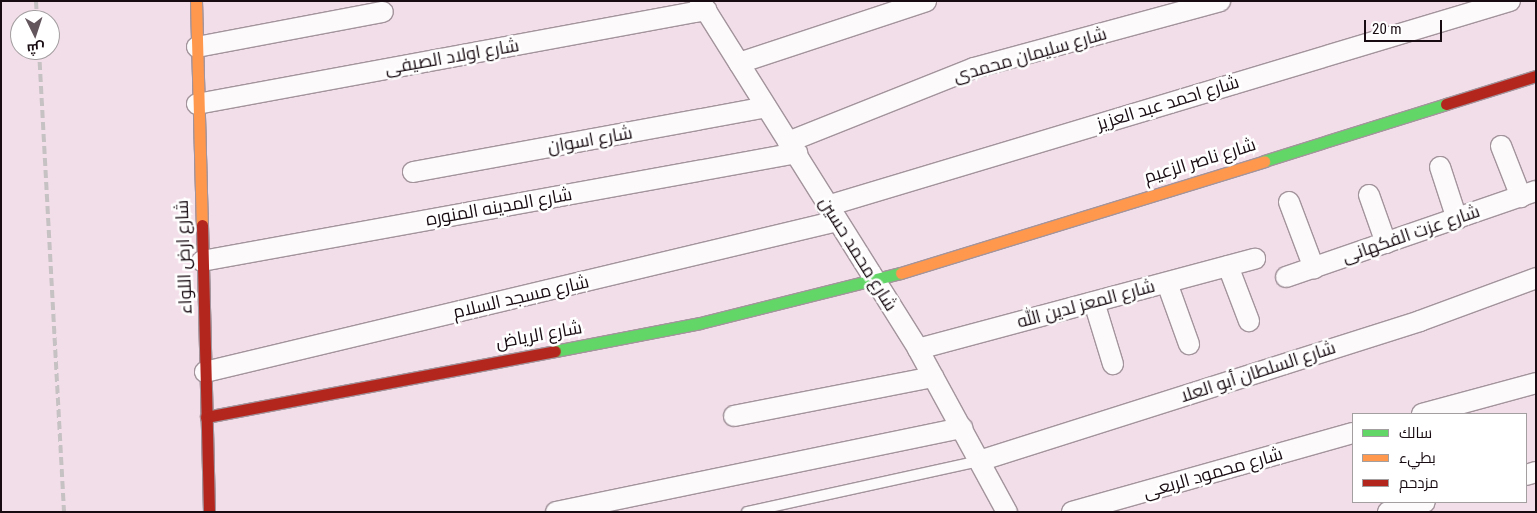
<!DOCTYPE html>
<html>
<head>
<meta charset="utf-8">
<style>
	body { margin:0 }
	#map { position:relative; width:1537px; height:513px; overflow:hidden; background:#f2dee8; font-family:"Roboto Condensed",Cairo,sans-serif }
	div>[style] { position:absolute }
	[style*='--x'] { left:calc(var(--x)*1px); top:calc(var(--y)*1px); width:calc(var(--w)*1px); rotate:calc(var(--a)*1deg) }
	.roads { filter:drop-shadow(1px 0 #a3949c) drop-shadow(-1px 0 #a3949c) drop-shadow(0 1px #a3949c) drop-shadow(0 -1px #a3949c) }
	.lane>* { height:10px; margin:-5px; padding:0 5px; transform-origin:5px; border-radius:5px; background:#fdfafc }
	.street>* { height:20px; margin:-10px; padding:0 10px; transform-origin:10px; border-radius:10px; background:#fdfafc }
	.fast>* { height:11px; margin:-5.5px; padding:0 5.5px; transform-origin:5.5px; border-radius:5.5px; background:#63d668 }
	.slow>* { height:11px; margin:-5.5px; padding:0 5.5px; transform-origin:5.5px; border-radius:5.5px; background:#ff974d }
	.jam>* { height:11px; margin:-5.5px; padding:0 5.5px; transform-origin:5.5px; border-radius:5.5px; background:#b3261e }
	.rail>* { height:4px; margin-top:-2px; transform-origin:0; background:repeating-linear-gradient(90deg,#c6c1c3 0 8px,transparent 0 12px) }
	span { translate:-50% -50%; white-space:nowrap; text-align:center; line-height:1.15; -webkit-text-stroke:5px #fff; paint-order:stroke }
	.street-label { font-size:18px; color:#180c12 }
	.frame { position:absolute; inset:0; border:2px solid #180c12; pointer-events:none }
	.legend { position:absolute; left:1352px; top:413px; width:175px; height:90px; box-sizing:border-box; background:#fff; border:1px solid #a39ea0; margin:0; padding:6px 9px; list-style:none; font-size:15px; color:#180c12 }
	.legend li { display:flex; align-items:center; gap:10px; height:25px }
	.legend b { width:25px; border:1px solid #a39ea0 }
	.north { position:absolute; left:10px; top:10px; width:50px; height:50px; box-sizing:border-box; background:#fff; border:1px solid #a39ea0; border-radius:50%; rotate:176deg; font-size:14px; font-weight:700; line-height:20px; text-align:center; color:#180c12 }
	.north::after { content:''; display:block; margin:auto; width:18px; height:22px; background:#64565d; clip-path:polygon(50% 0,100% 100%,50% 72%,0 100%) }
	.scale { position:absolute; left:1364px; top:20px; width:78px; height:22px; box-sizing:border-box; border:2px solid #180c12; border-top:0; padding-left:6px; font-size:15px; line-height:18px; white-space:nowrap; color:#180c12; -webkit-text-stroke:4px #fff; paint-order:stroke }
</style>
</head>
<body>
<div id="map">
	<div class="roads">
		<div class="lane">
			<i style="--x:747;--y:512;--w:238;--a:-12.4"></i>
		</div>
		<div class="street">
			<i style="--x:700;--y:1;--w:411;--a:57.9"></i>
			<i style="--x:918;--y:349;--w:186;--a:61.4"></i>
			<i style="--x:197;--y:47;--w:189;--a:-10.7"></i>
			<i style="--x:739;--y:63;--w:197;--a:-18.3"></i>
			<i style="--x:197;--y:104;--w:518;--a:-10.46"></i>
			<i style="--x:788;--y:142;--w:200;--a:-21.7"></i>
			<i style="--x:974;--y:68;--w:255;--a:-15.2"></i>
			<i style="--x:1501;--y:146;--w:55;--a:68.6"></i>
			<i style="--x:1440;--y:167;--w:55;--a:71.9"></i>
			<i style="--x:413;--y:172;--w:359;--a:-10.4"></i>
			<i style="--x:1369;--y:195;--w:51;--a:70.5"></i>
			<i style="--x:1289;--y:202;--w:71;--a:69.3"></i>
			<i style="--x:827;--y:206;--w:713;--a:-16.71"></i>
			<i style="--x:202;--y:261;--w:605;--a:-10.29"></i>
			<i style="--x:1228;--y:266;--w:59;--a:69.1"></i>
			<i style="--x:1286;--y:277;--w:264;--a:-19"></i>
			<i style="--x:1167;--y:283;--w:65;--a:70.2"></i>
			<i style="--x:1094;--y:302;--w:65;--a:73"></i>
			<i style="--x:918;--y:349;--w:349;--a:-15"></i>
			<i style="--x:205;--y:372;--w:650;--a:-13.44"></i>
			<i style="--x:1422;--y:414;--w:118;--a:-15.2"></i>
			<i style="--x:734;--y:416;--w:203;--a:-11.1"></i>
			<i style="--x:979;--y:461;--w:463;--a:-17.6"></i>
			<i style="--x:1420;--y:321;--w:124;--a:-20.3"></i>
			<i style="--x:1526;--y:475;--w:10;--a:-17"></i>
			<i style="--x:556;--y:512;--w:415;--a:-11.7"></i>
			<i style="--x:1072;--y:512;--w:292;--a:-15.7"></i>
			<i style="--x:1388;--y:512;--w:38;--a:-15"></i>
		</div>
		<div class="fast">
			<i style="--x:1264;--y:161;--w:191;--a:-17.4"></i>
			<i style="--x:555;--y:351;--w:148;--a:-10.9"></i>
			<i style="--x:700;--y:323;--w:207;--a:-14"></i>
		</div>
		<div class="slow">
			<i style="--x:196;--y:1;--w:224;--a:88.5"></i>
			<i style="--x:901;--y:273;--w:380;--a:-17.1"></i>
		</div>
		<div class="jam">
			<i style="--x:1446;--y:104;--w:94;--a:-17.3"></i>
			<i style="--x:202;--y:225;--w:287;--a:88.6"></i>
			<i style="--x:206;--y:417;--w:355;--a:-10.7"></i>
		</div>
	</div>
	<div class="rail">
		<i style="--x:36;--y:1;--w:19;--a:87"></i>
		<i style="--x:39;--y:50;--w:463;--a:86.9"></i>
	</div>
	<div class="street-label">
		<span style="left:1030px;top:55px;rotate:-16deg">شارع سليمان محمدى</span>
		<span style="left:452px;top:57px;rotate:-10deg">شارع اولاد الصيفى</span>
		<span style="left:1168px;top:103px;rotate:-17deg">شارع احمد عبد العزيز</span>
		<span style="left:590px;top:140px;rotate:-10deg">شارع اسوان</span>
		<span style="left:1200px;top:161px;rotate:-17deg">شارع ناصر الزعيم</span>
		<span style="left:499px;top:207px;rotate:-10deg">شارع المدينه المنوره</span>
		<span style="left:1411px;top:234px;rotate:-19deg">شارع عزت الفكهانى</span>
		<span style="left:858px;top:254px;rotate:58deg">شارع محمد حسين</span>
		<span style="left:184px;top:257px;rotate:-92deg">شارع ارض اللواء</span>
		<span style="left:521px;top:297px;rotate:-13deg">شارع مسجد السلام</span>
		<span style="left:1086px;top:304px;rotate:-15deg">شارع المعز لدين الله</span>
		<span style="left:539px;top:335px;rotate:-10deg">شارع الرياض</span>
		<span style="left:1258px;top:372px;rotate:-18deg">شارع السلطان أبو العلا</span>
		<span style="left:1213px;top:473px;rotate:-16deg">شارع محمود الربعى</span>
	</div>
	<div class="frame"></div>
	<ul class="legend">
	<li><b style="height:6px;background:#63d668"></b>سالك</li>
	<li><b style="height:6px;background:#ff974d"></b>بطيء</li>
	<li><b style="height:6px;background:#b3261e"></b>مزدحم</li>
	</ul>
	<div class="north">ش</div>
	<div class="scale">20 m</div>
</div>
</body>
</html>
